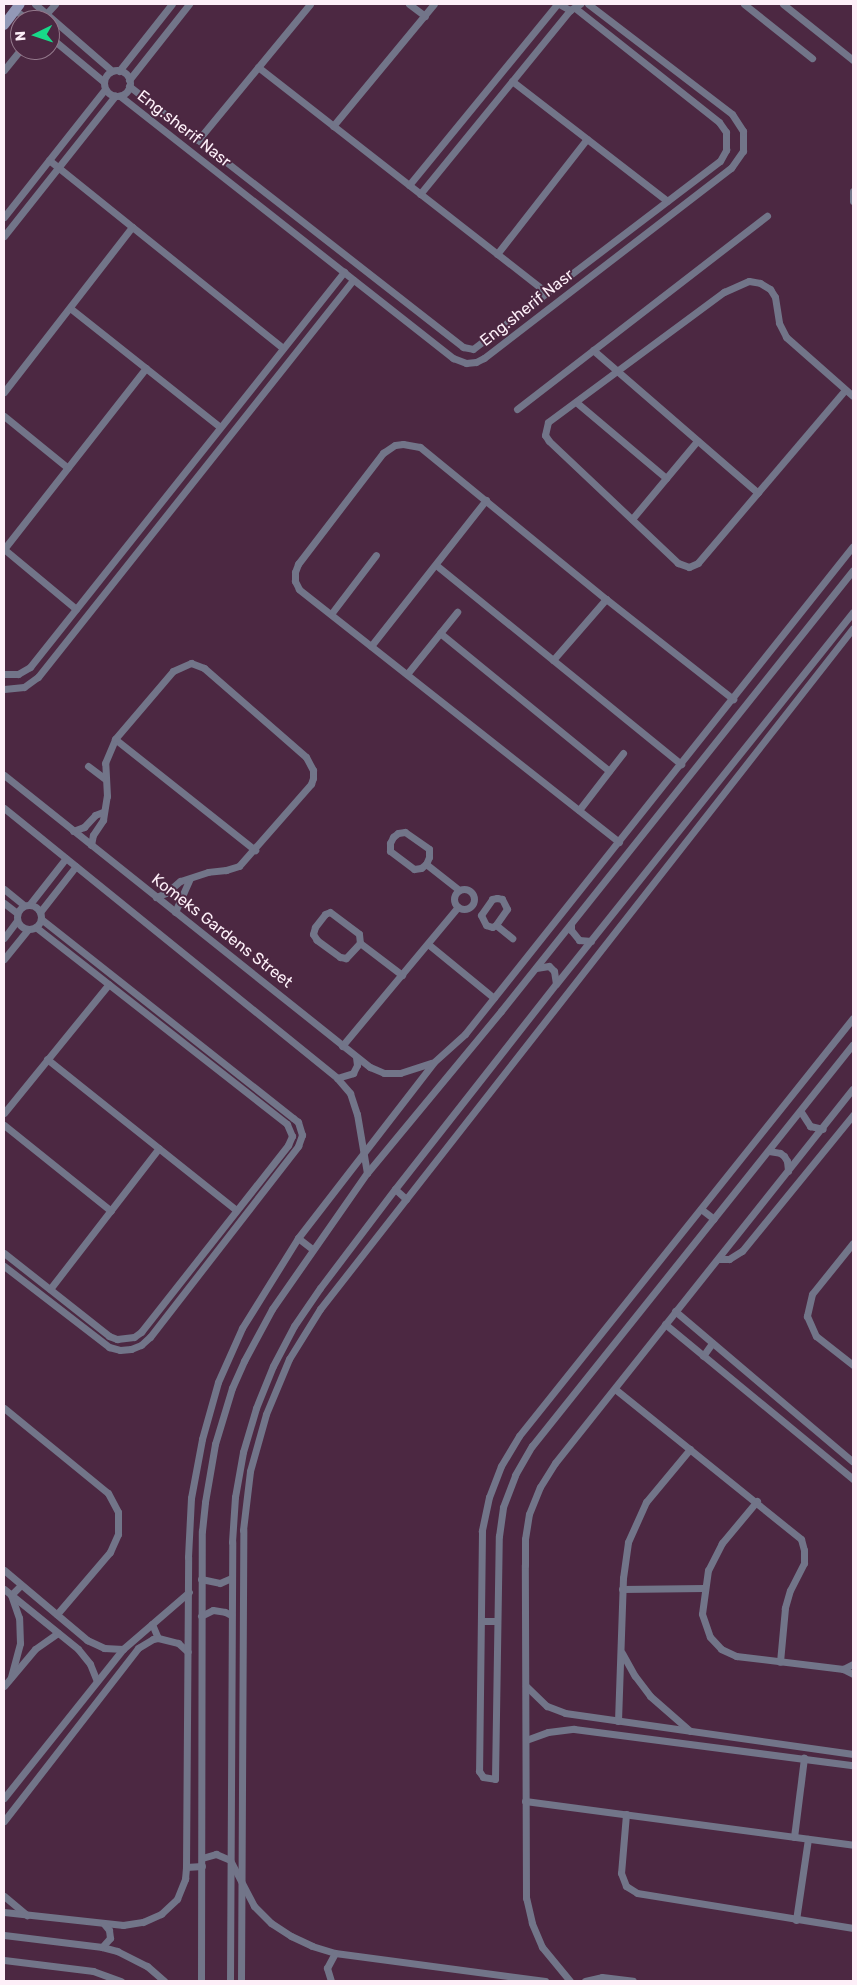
<!DOCTYPE html>
<html>
<head>
<meta charset="utf-8">
<style>
	body { margin:0 }
	#map { position:relative; width:857px; height:1985px; overflow:hidden; background:#4c2842; font-family:Rubik,sans-serif }
	div>[style] { position:absolute }
	[style*='--x'] { left:calc(var(--x)*1px); top:calc(var(--y)*1px); width:calc(var(--w)*1px); rotate:calc(var(--a)*1deg) }
	.street>* { height:7px; margin:-3.5px; padding:0 3.5px; transform-origin:3.5px; border-radius:3.5px; background:#727589 }
	.street>.ring { margin:-3.5px; padding:0; box-sizing:content-box; background:none; border:7px solid #727589; border-radius:50% }
	.secondary>* { height:10px; margin:-5px; padding:0 5px; transform-origin:5px; border-radius:5px; background:#9398b7 }
	span { translate:-50% -50%; white-space:nowrap; text-align:center; line-height:1.15; -webkit-text-stroke:4px #4c2842; paint-order:stroke }
	.street-label { font-size:16px; color:#fdeff8 }
	.frame { position:absolute; inset:0; border:5px solid #fdeff8; pointer-events:none }
	.north { position:absolute; left:10px; top:10px; width:50px; height:50px; box-sizing:border-box; background:#4c2842; border:1px solid #93788b; border-radius:50%; rotate:266deg; font-size:14px; font-weight:700; line-height:20px; text-align:center; color:#fdeff8 }
	.north::after { content:''; display:block; margin:auto; width:18px; height:22px; background:#17d989; clip-path:polygon(50% 0,100% 100%,50% 72%,0 100%) }
</style>
</head>
<body>
<div id="map">
	<div class="street">
		<i style="--x:35;--y:4;--w:102;--a:41"></i>
		<i style="--x:409;--y:4;--w:20;--a:37"></i>
		<i style="--x:559;--y:4;--w:13;--a:29"></i>
		<i style="--x:570;--y:10;--w:12;--a:-31"></i>
		<i style="--x:744;--y:4;--w:87;--a:38.5"></i>
		<i style="--x:783;--y:4;--w:90;--a:38.7"></i>
		<i style="--x:15;--y:10;--w:16;--a:38"></i>
		<i style="--x:47;--y:13;--w:12;--a:-48"></i>
		<i style="--x:50;--y:37;--w:70;--a:39.8"></i>
		<i style="--x:258;--y:67;--w:367;--a:38"></i>
		<i style="--x:4;--y:70;--w:26;--a:-51"></i>
		<i class="ring" style="left:104px;top:70px;width:19px;height:19px"></i>
		<i style="--x:119;--y:71;--w:85;--a:-51.7"></i>
		<i style="--x:129;--y:80;--w:97;--a:-51.7"></i>
		<i style="--x:512;--y:81;--w:196;--a:37.7"></i>
		<i style="--x:129;--y:86;--w:424;--a:38"></i>
		<i style="--x:463;--y:347;--w:10;--a:11"></i>
		<i style="--x:473;--y:349;--w:310;--a:-37.3"></i>
		<i style="--x:720;--y:161;--w:13;--a:-61"></i>
		<i style="--x:726;--y:150;--w:18;--a:-90"></i>
		<i style="--x:726;--y:132;--w:12;--a:-125"></i>
		<i style="--x:719;--y:122;--w:184;--a:-141.6"></i>
		<i style="--x:120;--y:96;--w:424;--a:38.2"></i>
		<i style="--x:453;--y:358;--w:14;--a:21"></i>
		<i style="--x:466;--y:363;--w:10;--a:-6"></i>
		<i style="--x:476;--y:362;--w:9;--a:-27"></i>
		<i style="--x:484;--y:358;--w:312;--a:-37.6"></i>
		<i style="--x:731;--y:168;--w:21;--a:-55"></i>
		<i style="--x:743;--y:151;--w:20;--a:-90"></i>
		<i style="--x:743;--y:131;--w:20;--a:-123"></i>
		<i style="--x:732;--y:114;--w:181;--a:-142.6"></i>
		<i style="--x:333;--y:126;--w:158;--a:-50.4"></i>
		<i style="--x:198;--y:140;--w:176;--a:-50.5"></i>
		<i style="--x:49;--y:160;--w:300;--a:38.8"></i>
		<i style="--x:409;--y:185;--w:234;--a:-50.7"></i>
		<i style="--x:853;--y:191;--w:10;--a:90"></i>
		<i style="--x:420;--y:194;--w:237;--a:-50.8"></i>
		<i style="--x:4;--y:217;--w:163;--a:-51.7"></i>
		<i style="--x:4;--y:236;--w:179;--a:-51.6"></i>
		<i style="--x:497;--y:254;--w:146;--a:-52"></i>
		<i style="--x:70;--y:308;--w:191;--a:38.4"></i>
		<i style="--x:593;--y:350;--w:218;--a:40.9"></i>
		<i style="--x:845;--y:390;--w:227;--a:130.4"></i>
		<i style="--x:698;--y:563;--w:10;--a:156"></i>
		<i style="--x:689;--y:567;--w:12;--a:-160"></i>
		<i style="--x:678;--y:563;--w:178;--a:-136.6"></i>
		<i style="--x:549;--y:441;--w:7;--a:-124"></i>
		<i style="--x:545;--y:435;--w:13;--a:-77"></i>
		<i style="--x:548;--y:422;--w:219;--a:-36.5"></i>
		<i style="--x:724;--y:292;--w:27;--a:-24"></i>
		<i style="--x:749;--y:281;--w:11;--a:10"></i>
		<i style="--x:760;--y:283;--w:12;--a:31"></i>
		<i style="--x:770;--y:289;--w:9;--a:58"></i>
		<i style="--x:775;--y:297;--w:26;--a:81"></i>
		<i style="--x:779;--y:323;--w:16;--a:63"></i>
		<i style="--x:786;--y:337;--w:89;--a:41.4"></i>
		<i style="--x:4;--y:392;--w:209;--a:-52.2"></i>
		<i style="--x:576;--y:402;--w:118;--a:40.2"></i>
		<i style="--x:517;--y:409;--w:316;--a:-37.7"></i>
		<i style="--x:4;--y:416;--w:82;--a:39.1"></i>
		<i style="--x:632;--y:519;--w:102;--a:-50.2"></i>
		<i style="--x:436;--y:565;--w:316;--a:39.1"></i>
		<i style="--x:76;--y:609;--w:94;--a:-140.2"></i>
		<i style="--x:4;--y:549;--w:230;--a:-51.9"></i>
		<i style="--x:331;--y:614;--w:74;--a:-52.7"></i>
		<i style="--x:440;--y:633;--w:218;--a:39.2"></i>
		<i style="--x:371;--y:646;--w:186;--a:-51.8"></i>
		<i style="--x:553;--y:660;--w:81;--a:-49"></i>
		<i style="--x:4;--y:674;--w:14;--a:0"></i>
		<i style="--x:18;--y:674;--w:14;--a:-30"></i>
		<i style="--x:30;--y:667;--w:505;--a:-51.52"></i>
		<i style="--x:407;--y:674;--w:80;--a:-51.1"></i>
		<i style="--x:4;--y:689;--w:20;--a:-6"></i>
		<i style="--x:24;--y:687;--w:17;--a:-36"></i>
		<i style="--x:38;--y:677;--w:507;--a:-51.57"></i>
		<i style="--x:115;--y:739;--w:179;--a:38.4"></i>
		<i style="--x:88;--y:766;--w:21;--a:37"></i>
		<i style="--x:4;--y:775;--w:468;--a:38.6"></i>
		<i style="--x:370;--y:1067;--w:15;--a:23"></i>
		<i style="--x:384;--y:1073;--w:16;--a:0"></i>
		<i style="--x:400;--y:1073;--w:33;--a:-18"></i>
		<i style="--x:4;--y:808;--w:429;--a:39"></i>
		<i style="--x:337;--y:1078;--w:20;--a:49"></i>
		<i style="--x:350;--y:1093;--w:22;--a:72"></i>
		<i style="--x:357;--y:1114;--w:60;--a:80.4"></i>
		<i style="--x:579;--y:810;--w:72;--a:-52.3"></i>
		<i style="--x:73;--y:831;--w:12;--a:-20"></i>
		<i style="--x:84;--y:827;--w:16;--a:-47"></i>
		<i style="--x:95;--y:815;--w:9;--a:-21"></i>
		<i style="--x:405;--y:832;--w:29;--a:35"></i>
		<i style="--x:429;--y:849;--w:8;--a:90"></i>
		<i style="--x:429;--y:857;--w:8;--a:113"></i>
		<i style="--x:426;--y:864;--w:6;--a:141"></i>
		<i style="--x:421;--y:868;--w:7;--a:172"></i>
		<i style="--x:414;--y:869;--w:30;--a:-143"></i>
		<i style="--x:390;--y:851;--w:8;--a:-90"></i>
		<i style="--x:390;--y:843;--w:7;--a:-63"></i>
		<i style="--x:393;--y:837;--w:6;--a:-39"></i>
		<i style="--x:398;--y:833;--w:7;--a:-8"></i>
		<i style="--x:619;--y:842;--w:408;--a:-141.7"></i>
		<i style="--x:299;--y:589;--w:9;--a:-117"></i>
		<i style="--x:295;--y:581;--w:9;--a:-90"></i>
		<i style="--x:295;--y:572;--w:9;--a:-69"></i>
		<i style="--x:298;--y:564;--w:140;--a:-52.6"></i>
		<i style="--x:383;--y:453;--w:14;--a:-34"></i>
		<i style="--x:395;--y:445;--w:8;--a:-7"></i>
		<i style="--x:403;--y:444;--w:17;--a:10"></i>
		<i style="--x:420;--y:447;--w:240;--a:39.3"></i>
		<i style="--x:606;--y:599;--w:162;--a:38.2"></i>
		<i style="--x:91;--y:845;--w:10;--a:-79"></i>
		<i style="--x:93;--y:835;--w:18;--a:-56"></i>
		<i style="--x:103;--y:820;--w:24;--a:-81"></i>
		<i style="--x:107;--y:796;--w:33;--a:-93"></i>
		<i style="--x:105;--y:763;--w:26;--a:-67"></i>
		<i style="--x:115;--y:739;--w:89;--a:-49.5"></i>
		<i style="--x:173;--y:671;--w:20;--a:-24"></i>
		<i style="--x:191;--y:663;--w:14;--a:21"></i>
		<i style="--x:204;--y:668;--w:135;--a:41.1"></i>
		<i style="--x:306;--y:757;--w:15;--a:62"></i>
		<i style="--x:313;--y:770;--w:8;--a:90"></i>
		<i style="--x:313;--y:778;--w:6;--a:108"></i>
		<i style="--x:311;--y:784;--w:109;--a:131.3"></i>
		<i style="--x:239;--y:866;--w:14;--a:163"></i>
		<i style="--x:226;--y:870;--w:18;--a:174"></i>
		<i style="--x:208;--y:872;--w:29;--a:162"></i>
		<i style="--x:180;--y:881;--w:18;--a:139"></i>
		<i style="--x:166;--y:893;--w:11;--a:158"></i>
		<i style="--x:426;--y:864;--w:42;--a:38.2"></i>
		<i class="ring" style="left:454px;top:889px;width:13px;height:13px"></i>
		<i style="--x:4;--y:889;--w:26;--a:39"></i>
		<i style="--x:497;--y:898;--w:5;--a:11"></i>
		<i style="--x:502;--y:899;--w:11;--a:63"></i>
		<i style="--x:507;--y:909;--w:19;--a:125"></i>
		<i style="--x:496;--y:925;--w:4;--a:153"></i>
		<i style="--x:492;--y:927;--w:6;--a:-162"></i>
		<i style="--x:486;--y:925;--w:11;--a:-117"></i>
		<i style="--x:481;--y:915;--w:19;--a:-55"></i>
		<i style="--x:492;--y:899;--w:5;--a:-11"></i>
		<i style="--x:4;--y:903;--w:16;--a:38"></i>
		<i style="--x:30;--y:904;--w:58;--a:-52"></i>
		<i class="ring" style="left:17px;top:905px;width:17px;height:17px"></i>
		<i style="--x:40;--y:912;--w:58;--a:-52"></i>
		<i style="--x:175;--y:912;--w:36;--a:-66"></i>
		<i style="--x:330;--y:912;--w:36;--a:37"></i>
		<i style="--x:359;--y:934;--w:9;--a:84"></i>
		<i style="--x:360;--y:943;--w:21;--a:133"></i>
		<i style="--x:346;--y:958;--w:6;--a:-171"></i>
		<i style="--x:340;--y:957;--w:29;--a:-144"></i>
		<i style="--x:317;--y:940;--w:7;--a:-124"></i>
		<i style="--x:313;--y:934;--w:7;--a:-74"></i>
		<i style="--x:315;--y:927;--w:16;--a:-52"></i>
		<i style="--x:325;--y:914;--w:5;--a:-22"></i>
		<i style="--x:571;--y:924;--w:6;--a:90"></i>
		<i style="--x:571;--y:930;--w:13;--a:51"></i>
		<i style="--x:579;--y:940;--w:12;--a:5"></i>
		<i style="--x:496;--y:925;--w:21;--a:39"></i>
		<i style="--x:4;--y:938;--w:21;--a:-53"></i>
		<i style="--x:360;--y:943;--w:53;--a:37.3"></i>
		<i style="--x:428;--y:944;--w:85;--a:39.3"></i>
		<i style="--x:4;--y:959;--w:38;--a:-51"></i>
		<i style="--x:536;--y:968;--w:13;--a:-9"></i>
		<i style="--x:549;--y:966;--w:7;--a:45"></i>
		<i style="--x:554;--y:971;--w:12;--a:81"></i>
		<i style="--x:853;--y:1018;--w:535;--a:128.63"></i>
		<i style="--x:519;--y:1436;--w:35;--a:121"></i>
		<i style="--x:501;--y:1466;--w:33;--a:111"></i>
		<i style="--x:489;--y:1497;--w:35;--a:102"></i>
		<i style="--x:482;--y:1531;--w:240;--a:90.7"></i>
		<i style="--x:479;--y:1771;--w:7;--a:56"></i>
		<i style="--x:483;--y:1777;--w:12;--a:9"></i>
		<i style="--x:495;--y:1779;--w:243;--a:-89.1"></i>
		<i style="--x:499;--y:1536;--w:29;--a:-82"></i>
		<i style="--x:503;--y:1507;--w:34;--a:-69"></i>
		<i style="--x:515;--y:1475;--w:34;--a:-60"></i>
		<i style="--x:532;--y:1446;--w:514;--a:-51.39"></i>
		<i style="--x:342;--y:1046;--w:181;--a:-50.2"></i>
		<i style="--x:47;--y:1059;--w:242;--a:38.6"></i>
		<i style="--x:337;--y:1078;--w:17;--a:-17"></i>
		<i style="--x:353;--y:1073;--w:9;--a:-63"></i>
		<i style="--x:357;--y:1065;--w:8;--a:-97"></i>
		<i style="--x:801;--y:1112;--w:17;--a:57"></i>
		<i style="--x:810;--y:1126;--w:13;--a:13"></i>
		<i style="--x:4;--y:1113;--w:166;--a:-50.9"></i>
		<i style="--x:4;--y:1125;--w:137;--a:38.8"></i>
		<i style="--x:769;--y:1151;--w:11;--a:10"></i>
		<i style="--x:780;--y:1153;--w:5;--a:37"></i>
		<i style="--x:784;--y:1156;--w:6;--a:59"></i>
		<i style="--x:787;--y:1161;--w:10;--a:84"></i>
		<i style="--x:395;--y:1189;--w:15;--a:42"></i>
		<i style="--x:701;--y:1209;--w:16;--a:38"></i>
		<i style="--x:298;--y:1238;--w:18;--a:38"></i>
		<i style="--x:853;--y:1243;--w:65;--a:128.8"></i>
		<i style="--x:812;--y:1294;--w:23;--a:103"></i>
		<i style="--x:807;--y:1316;--w:22;--a:66"></i>
		<i style="--x:816;--y:1336;--w:47;--a:38.1"></i>
		<i style="--x:4;--y:1253;--w:134;--a:38.3"></i>
		<i style="--x:109;--y:1336;--w:9;--a:21"></i>
		<i style="--x:117;--y:1339;--w:17;--a:-7"></i>
		<i style="--x:134;--y:1337;--w:9;--a:-36"></i>
		<i style="--x:141;--y:1332;--w:238;--a:-51.8"></i>
		<i style="--x:288;--y:1145;--w:10;--a:-66"></i>
		<i style="--x:292;--y:1136;--w:13;--a:-113"></i>
		<i style="--x:287;--y:1124;--w:319;--a:-141.9"></i>
		<i style="--x:718;--y:1259;--w:11;--a:0"></i>
		<i style="--x:729;--y:1259;--w:15;--a:-32"></i>
		<i style="--x:742;--y:1251;--w:176;--a:-50.8"></i>
		<i style="--x:4;--y:1266;--w:133;--a:37.6"></i>
		<i style="--x:109;--y:1347;--w:11;--a:15"></i>
		<i style="--x:120;--y:1350;--w:11;--a:-5"></i>
		<i style="--x:131;--y:1349;--w:11;--a:-22"></i>
		<i style="--x:141;--y:1345;--w:12;--a:-42"></i>
		<i style="--x:150;--y:1337;--w:242;--a:-52.2"></i>
		<i style="--x:298;--y:1146;--w:12;--a:-70"></i>
		<i style="--x:302;--y:1135;--w:14;--a:-107"></i>
		<i style="--x:298;--y:1122;--w:6;--a:-141"></i>
		<i style="--x:293;--y:1118;--w:321;--a:-141.7"></i>
		<i style="--x:50;--y:1289;--w:178;--a:-52.3"></i>
		<i style="--x:675;--y:1311;--w:233;--a:40.3"></i>
		<i style="--x:665;--y:1324;--w:244;--a:39.5"></i>
		<i style="--x:703;--y:1356;--w:16;--a:-55"></i>
		<i style="--x:615;--y:1389;--w:239;--a:38.9"></i>
		<i style="--x:801;--y:1539;--w:11;--a:75"></i>
		<i style="--x:804;--y:1550;--w:13;--a:90"></i>
		<i style="--x:804;--y:1563;--w:30;--a:117"></i>
		<i style="--x:790;--y:1590;--w:19;--a:106"></i>
		<i style="--x:785;--y:1608;--w:54;--a:95.3"></i>
		<i style="--x:4;--y:1408;--w:134;--a:39.3"></i>
		<i style="--x:108;--y:1493;--w:21;--a:62"></i>
		<i style="--x:118;--y:1512;--w:22;--a:90"></i>
		<i style="--x:118;--y:1534;--w:20;--a:114"></i>
		<i style="--x:110;--y:1552;--w:82;--a:130.5"></i>
		<i style="--x:757;--y:1501;--w:55;--a:129.8"></i>
		<i style="--x:722;--y:1543;--w:30;--a:117"></i>
		<i style="--x:708;--y:1570;--w:44;--a:97.8"></i>
		<i style="--x:702;--y:1614;--w:24;--a:71"></i>
		<i style="--x:710;--y:1637;--w:16;--a:47"></i>
		<i style="--x:721;--y:1649;--w:17;--a:25"></i>
		<i style="--x:736;--y:1656;--w:108;--a:6.9"></i>
		<i style="--x:843;--y:1669;--w:11;--a:27"></i>
		<i style="--x:4;--y:1570;--w:109;--a:40.1"></i>
		<i style="--x:87;--y:1640;--w:19;--a:25"></i>
		<i style="--x:104;--y:1648;--w:19;--a:3"></i>
		<i style="--x:201;--y:1579;--w:19;--a:12"></i>
		<i style="--x:220;--y:1583;--w:12;--a:-24"></i>
		<i style="--x:4;--y:1589;--w:95;--a:39"></i>
		<i style="--x:78;--y:1649;--w:19;--a:51"></i>
		<i style="--x:90;--y:1664;--w:18;--a:68"></i>
		<i style="--x:622;--y:1589;--w:82;--a:-0.7"></i>
		<i style="--x:201;--y:1616;--w:13;--a:-27"></i>
		<i style="--x:213;--y:1610;--w:12;--a:9"></i>
		<i style="--x:225;--y:1612;--w:7;--a:27"></i>
		<i style="--x:481;--y:1621;--w:16;--a:0"></i>
		<i style="--x:152;--y:1624;--w:15;--a:67"></i>
		<i style="--x:622;--y:1653;--w:26;--a:61"></i>
		<i style="--x:635;--y:1676;--w:25;--a:53"></i>
		<i style="--x:650;--y:1696;--w:53;--a:41.2"></i>
		<i style="--x:843;--y:1669;--w:11;--a:-27"></i>
		<i style="--x:11;--y:1677;--w:35;--a:-75"></i>
		<i style="--x:20;--y:1643;--w:25;--a:-92"></i>
		<i style="--x:19;--y:1618;--w:24;--a:-109"></i>
		<i style="--x:11;--y:1595;--w:14;--a:-45"></i>
		<i style="--x:4;--y:1686;--w:48;--a:-50"></i>
		<i style="--x:35;--y:1649;--w:28;--a:-35"></i>
		<i style="--x:526;--y:1686;--w:29;--a:44"></i>
		<i style="--x:547;--y:1706;--w:19;--a:21"></i>
		<i style="--x:565;--y:1713;--w:291;--a:8.1"></i>
		<i style="--x:618;--y:1721;--w:143;--a:-88"></i>
		<i style="--x:623;--y:1578;--w:36;--a:-82"></i>
		<i style="--x:628;--y:1542;--w:44;--a:-65.8"></i>
		<i style="--x:646;--y:1502;--w:69;--a:-50.3"></i>
		<i style="--x:526;--y:1740;--w:23;--a:-20"></i>
		<i style="--x:548;--y:1732;--w:26;--a:-7"></i>
		<i style="--x:574;--y:1729;--w:281;--a:7.4"></i>
		<i style="--x:4;--y:1798;--w:191;--a:-51.4"></i>
		<i style="--x:123;--y:1649;--w:87;--a:-40.8"></i>
		<i style="--x:525;--y:1801;--w:331;--a:7.6"></i>
		<i style="--x:626;--y:1814;--w:59;--a:94.8"></i>
		<i style="--x:621;--y:1873;--w:14;--a:69"></i>
		<i style="--x:626;--y:1886;--w:13;--a:32"></i>
		<i style="--x:637;--y:1893;--w:219;--a:9.2"></i>
		<i style="--x:4;--y:1821;--w:219;--a:-52.2"></i>
		<i style="--x:138;--y:1648;--w:17;--a:-31"></i>
		<i style="--x:153;--y:1639;--w:5;--a:-11"></i>
		<i style="--x:158;--y:1638;--w:21;--a:14"></i>
		<i style="--x:178;--y:1643;--w:13;--a:42"></i>
		<i style="--x:794;--y:1837;--w:80;--a:-82.8"></i>
		<i style="--x:202;--y:1858;--w:15;--a:-16"></i>
		<i style="--x:216;--y:1854;--w:15;--a:23"></i>
		<i style="--x:230;--y:1860;--w:52;--a:62.4"></i>
		<i style="--x:254;--y:1906;--w:24;--a:45"></i>
		<i style="--x:271;--y:1923;--w:24;--a:33"></i>
		<i style="--x:291;--y:1936;--w:23;--a:25"></i>
		<i style="--x:312;--y:1946;--w:24;--a:17"></i>
		<i style="--x:335;--y:1953;--w:212;--a:7.6"></i>
		<i style="--x:186;--y:1867;--w:16;--a:-4"></i>
		<i style="--x:4;--y:1896;--w:30;--a:40"></i>
		<i style="--x:4;--y:1912;--w:120;--a:6.2"></i>
		<i style="--x:123;--y:1925;--w:20;--a:-9"></i>
		<i style="--x:143;--y:1922;--w:20;--a:-24"></i>
		<i style="--x:161;--y:1914;--w:22;--a:-43"></i>
		<i style="--x:177;--y:1899;--w:22;--a:-68"></i>
		<i style="--x:185;--y:1879;--w:12;--a:-85"></i>
		<i style="--x:186;--y:1867;--w:310;--a:-89.6"></i>
		<i style="--x:188;--y:1557;--w:59;--a:-87.1"></i>
		<i style="--x:191;--y:1498;--w:60;--a:-79.4"></i>
		<i style="--x:202;--y:1439;--w:59;--a:-74.3"></i>
		<i style="--x:218;--y:1382;--w:59;--a:-66"></i>
		<i style="--x:242;--y:1328;--w:106;--a:-58.1"></i>
		<i style="--x:298;--y:1238;--w:222;--a:-52.3"></i>
		<i style="--x:434;--y:1062;--w:42;--a:-42.1"></i>
		<i style="--x:465;--y:1034;--w:623;--a:-51.51"></i>
		<i style="--x:796;--y:1920;--w:82;--a:-81.6"></i>
		<i style="--x:4;--y:1935;--w:99;--a:7"></i>
		<i style="--x:102;--y:1947;--w:16;--a:15"></i>
		<i style="--x:117;--y:1951;--w:34;--a:27"></i>
		<i style="--x:147;--y:1966;--w:23;--a:41"></i>
		<i style="--x:102;--y:1947;--w:12;--a:-48"></i>
		<i style="--x:110;--y:1938;--w:8;--a:-97"></i>
		<i style="--x:109;--y:1930;--w:8;--a:-130"></i>
		<i style="--x:4;--y:1960;--w:90;--a:7"></i>
		<i style="--x:93;--y:1971;--w:30;--a:20"></i>
		<i style="--x:201;--y:1981;--w:450;--a:-89.9"></i>
		<i style="--x:202;--y:1531;--w:29;--a:-84"></i>
		<i style="--x:205;--y:1502;--w:59;--a:-80.2"></i>
		<i style="--x:215;--y:1444;--w:59;--a:-73.1"></i>
		<i style="--x:232;--y:1388;--w:30;--a:-66"></i>
		<i style="--x:244;--y:1361;--w:59;--a:-61.7"></i>
		<i style="--x:272;--y:1309;--w:166;--a:-55.1"></i>
		<i style="--x:367;--y:1173;--w:210;--a:-50.4"></i>
		<i style="--x:501;--y:1011;--w:564;--a:-51.4"></i>
		<i style="--x:230;--y:1981;--w:439;--a:-89.7"></i>
		<i style="--x:232;--y:1542;--w:45;--a:-86.2"></i>
		<i style="--x:235;--y:1497;--w:46;--a:-79.9"></i>
		<i style="--x:243;--y:1452;--w:46;--a:-73.5"></i>
		<i style="--x:256;--y:1408;--w:45;--a:-68"></i>
		<i style="--x:273;--y:1366;--w:45;--a:-62.3"></i>
		<i style="--x:294;--y:1326;--w:46;--a:-55.6"></i>
		<i style="--x:320;--y:1288;--w:124;--a:-52.9"></i>
		<i style="--x:395;--y:1189;--w:261;--a:-51.9"></i>
		<i style="--x:556;--y:984;--w:476;--a:-51.4"></i>
		<i style="--x:241;--y:1981;--w:451;--a:-89.7"></i>
		<i style="--x:243;--y:1530;--w:59;--a:-83.2"></i>
		<i style="--x:250;--y:1471;--w:59;--a:-74.3"></i>
		<i style="--x:266;--y:1414;--w:60;--a:-67.3"></i>
		<i style="--x:289;--y:1359;--w:59;--a:-58.2"></i>
		<i style="--x:320;--y:1309;--w:865;--a:-51.95"></i>
		<i style="--x:331;--y:1981;--w:14;--a:-107"></i>
		<i style="--x:327;--y:1968;--w:17;--a:-62"></i>
		<i style="--x:570;--y:1981;--w:44;--a:-129.5"></i>
		<i style="--x:542;--y:1947;--w:26;--a:-113"></i>
		<i style="--x:532;--y:1923;--w:26;--a:-103"></i>
		<i style="--x:526;--y:1898;--w:333;--a:-90.2"></i>
		<i style="--x:525;--y:1565;--w:26;--a:-90"></i>
		<i style="--x:525;--y:1539;--w:25;--a:-81"></i>
		<i style="--x:529;--y:1514;--w:29;--a:-68"></i>
		<i style="--x:540;--y:1487;--w:28;--a:-58"></i>
		<i style="--x:555;--y:1463;--w:478;--a:-51.5"></i>
		<i style="--x:585;--y:1981;--w:17;--a:-13"></i>
		<i style="--x:602;--y:1977;--w:31;--a:7"></i>
	</div>
	<div class="secondary">
		<i style="--x:4;--y:25;--w:26;--a:-53"></i>
	</div>
	<div class="street-label">
		<span style="left:184px;top:129px;rotate:38deg">Eng.sherif Nasr</span>
		<span style="left:527px;top:308px;rotate:-38deg">Eng.sherif Nasr</span>
		<span style="left:222px;top:931px;rotate:38deg">Komeks Gardens Street</span>
	</div>
	<div class="frame"></div>
	<div class="north">N</div>
</div>
</body>
</html>
